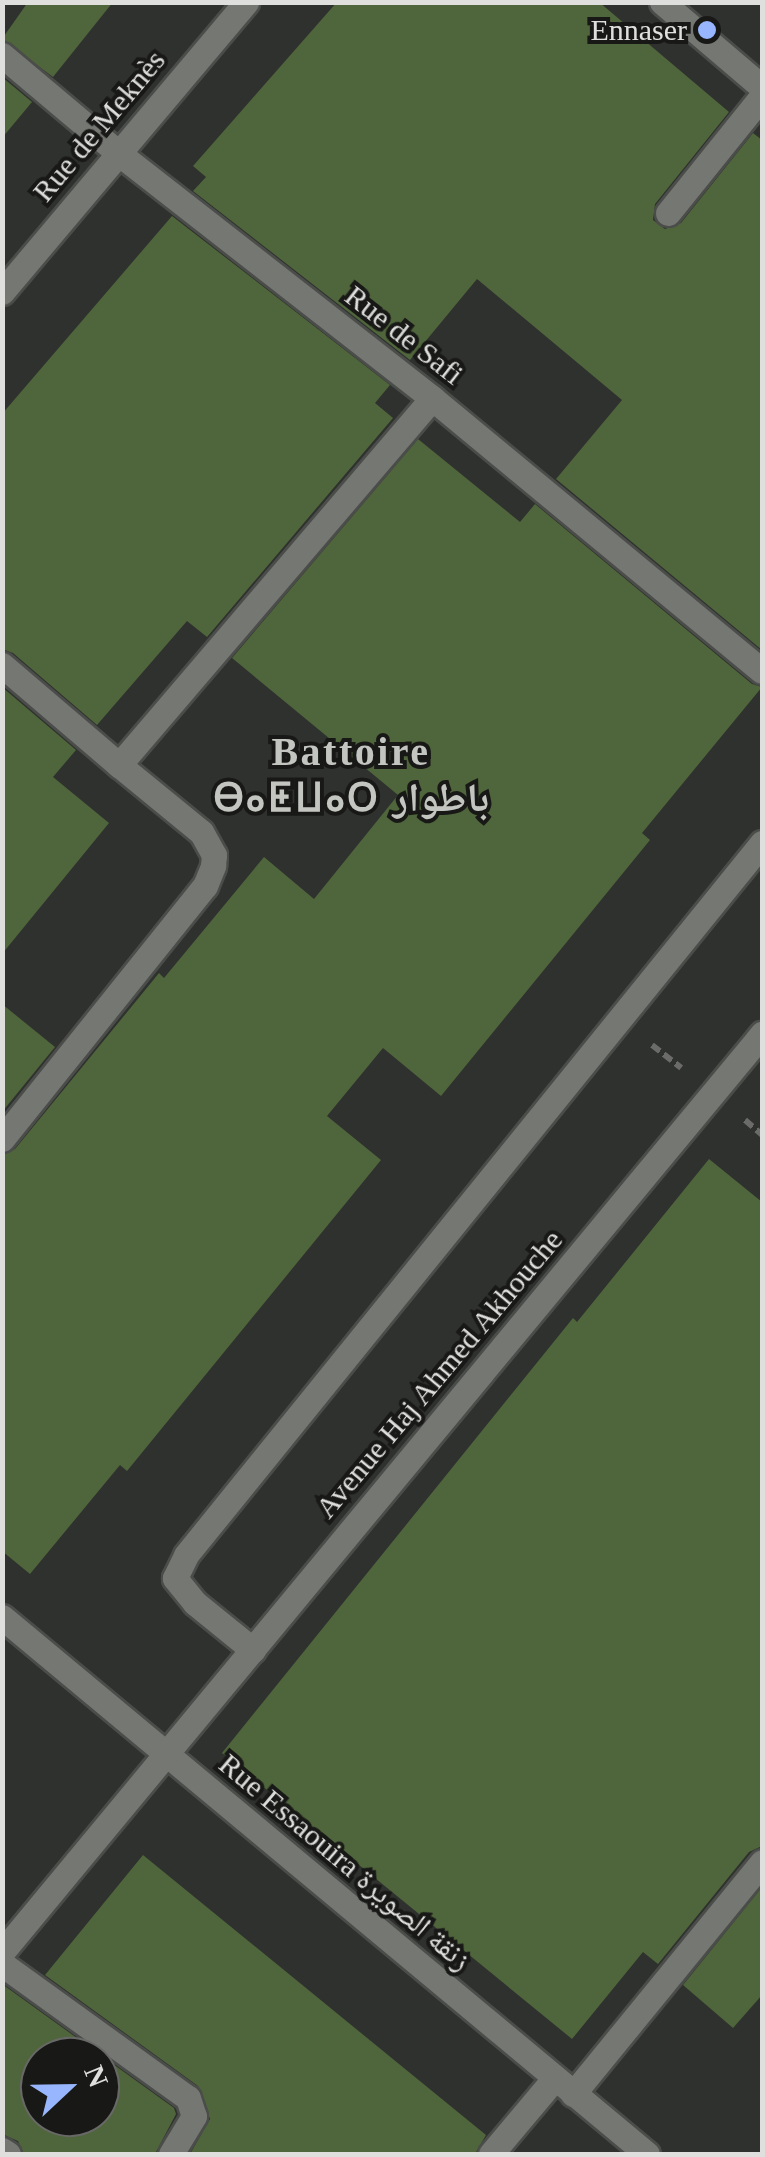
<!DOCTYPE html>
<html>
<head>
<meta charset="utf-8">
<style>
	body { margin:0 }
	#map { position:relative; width:765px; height:2157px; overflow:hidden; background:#2f312e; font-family:"Times New Roman","Noto Naskh Arabic","Noto Sans Tifinagh",serif }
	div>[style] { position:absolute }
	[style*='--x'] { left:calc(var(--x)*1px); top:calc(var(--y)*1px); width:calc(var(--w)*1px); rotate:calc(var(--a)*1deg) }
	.building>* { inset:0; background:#4f653b }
	.path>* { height:6px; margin-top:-3px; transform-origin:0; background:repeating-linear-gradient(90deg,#6b6c6a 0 10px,transparent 0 15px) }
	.roads { filter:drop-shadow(2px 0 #4b4d4a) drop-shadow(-2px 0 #4b4d4a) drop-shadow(0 2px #4b4d4a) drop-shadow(0 -2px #4b4d4a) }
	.minor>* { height:25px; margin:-12.5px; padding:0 12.5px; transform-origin:12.5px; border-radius:12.5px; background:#757773 }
	.dots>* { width:28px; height:28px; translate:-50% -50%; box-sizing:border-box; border:5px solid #181917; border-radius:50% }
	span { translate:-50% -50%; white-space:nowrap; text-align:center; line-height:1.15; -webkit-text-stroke:8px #181917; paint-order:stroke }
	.poi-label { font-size:30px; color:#dfe0de }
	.right { translate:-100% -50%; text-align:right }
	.street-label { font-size:30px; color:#dfe0de }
	.district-label { font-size:40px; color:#c3c5c1; font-weight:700; letter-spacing:2.5px }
	.frame { position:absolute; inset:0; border:5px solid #dfe0de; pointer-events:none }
	.north { position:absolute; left:20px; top:2037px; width:100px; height:100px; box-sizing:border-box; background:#181917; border:2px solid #686967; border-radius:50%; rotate:68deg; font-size:28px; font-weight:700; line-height:40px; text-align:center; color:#dfe0de }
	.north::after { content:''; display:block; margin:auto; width:35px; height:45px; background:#97b6fd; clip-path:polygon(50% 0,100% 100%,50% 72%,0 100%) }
</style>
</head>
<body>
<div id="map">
	<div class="building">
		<i style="clip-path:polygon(28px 2px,113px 2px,53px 77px,2px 39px)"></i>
		<i style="clip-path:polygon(337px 2px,599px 2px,729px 112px,655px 204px,653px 220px,665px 229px,681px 223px,753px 133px,762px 140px,762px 650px,556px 479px,622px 400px,477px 279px,410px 360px,193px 191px,206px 177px,193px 166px)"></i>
		<i style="clip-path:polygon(2px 77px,32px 102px,2px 138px)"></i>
		<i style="clip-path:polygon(172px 216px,390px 385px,375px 403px,393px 418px,207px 637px,187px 621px,97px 725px,13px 653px,2px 649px,2px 414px)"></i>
		<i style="clip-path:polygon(418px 439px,520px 522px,535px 504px,752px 684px,762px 687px,642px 833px,650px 840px,441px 1096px,383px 1048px,327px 1116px,381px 1160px,127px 1471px,120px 1465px,30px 1574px,2px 1551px,2px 1155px,15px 1149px,159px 973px,164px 978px,264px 857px,314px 899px,398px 795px,232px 658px)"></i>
		<i style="clip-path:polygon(2px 687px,76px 750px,53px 777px,109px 823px,2px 954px)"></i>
		<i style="clip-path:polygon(2px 1004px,55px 1047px,2px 1112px)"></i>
		<i style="clip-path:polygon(709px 1159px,762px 1202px,762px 1846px,749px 1852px,658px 1964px,643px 1952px,572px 2039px,222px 1753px,573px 1318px,577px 1322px)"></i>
		<i style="clip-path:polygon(143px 1855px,486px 2135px,475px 2154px,190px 2154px,210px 2119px,198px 2086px,45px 1975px)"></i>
		<i style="clip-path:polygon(762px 1887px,762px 1995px,733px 2028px,683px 1985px)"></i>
		<i style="clip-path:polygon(evenodd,2px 1984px,174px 2108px,176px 2114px,155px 2154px,24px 2154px,18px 2141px,2px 2134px,2px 1984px,40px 2057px,100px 2057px,100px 2117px,40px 2117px,40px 2057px)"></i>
	</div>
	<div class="path">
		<i style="--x:652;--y:1045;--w:37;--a:38"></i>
		<i style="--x:745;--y:1120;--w:23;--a:41"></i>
	</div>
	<div class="roads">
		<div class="minor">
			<i style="--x:662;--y:2;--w:131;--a:40.4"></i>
			<i style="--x:2;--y:55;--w:150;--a:40.1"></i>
			<i style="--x:117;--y:152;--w:400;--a:38"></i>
			<i style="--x:432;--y:398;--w:428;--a:39.6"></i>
			<i style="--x:668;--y:213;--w:150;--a:-51.2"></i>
			<i style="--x:2;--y:292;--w:379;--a:-49.9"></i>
			<i style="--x:2;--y:665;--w:154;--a:40.5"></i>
			<i style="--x:2;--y:1139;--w:324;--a:-51.3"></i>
			<i style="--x:205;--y:886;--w:22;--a:-68"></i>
			<i style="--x:213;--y:866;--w:11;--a:-85"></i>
			<i style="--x:214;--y:855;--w:26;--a:-119"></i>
			<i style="--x:201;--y:832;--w:106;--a:-140.7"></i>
			<i style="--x:119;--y:765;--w:482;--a:-49.5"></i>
			<i style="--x:2;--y:1617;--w:839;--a:39.78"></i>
			<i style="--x:253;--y:1650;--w:75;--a:-141"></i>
			<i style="--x:195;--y:1603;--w:32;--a:-129"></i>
			<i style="--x:175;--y:1578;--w:25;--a:-64"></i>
			<i style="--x:186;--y:1555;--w:916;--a:-51.03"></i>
			<i style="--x:2;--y:1952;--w:1192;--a:-50.38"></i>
			<i style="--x:2;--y:1964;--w:229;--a:35.8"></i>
			<i style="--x:188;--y:2098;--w:19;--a:72"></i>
			<i style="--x:194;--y:2116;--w:44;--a:121.2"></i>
			<i style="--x:573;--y:2094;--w:299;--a:-50.8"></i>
			<i style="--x:2;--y:2150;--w:7;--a:34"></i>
			<i style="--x:491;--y:2154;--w:98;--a:-50"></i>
		</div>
	</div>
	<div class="dots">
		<i style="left:707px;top:30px;background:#97b6fd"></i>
	</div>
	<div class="poi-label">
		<span class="right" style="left:687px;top:30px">Ennaser</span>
	</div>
	<div class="street-label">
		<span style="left:99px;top:126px;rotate:-50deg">Rue de Meknès</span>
		<span style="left:404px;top:335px;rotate:38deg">Rue de Safi</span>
		<span style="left:439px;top:1374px;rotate:-50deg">Avenue Haj Ahmed Akhouche</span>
		<span style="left:345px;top:1862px;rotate:40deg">Rue Essaouira زنقة الصويرة</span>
	</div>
	<div class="district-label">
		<span style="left:351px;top:775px">Battoire<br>ⴱⴰⵟⵡⴰⵔ باطوار</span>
	</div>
	<div class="frame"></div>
	<div class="north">N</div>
</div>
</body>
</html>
